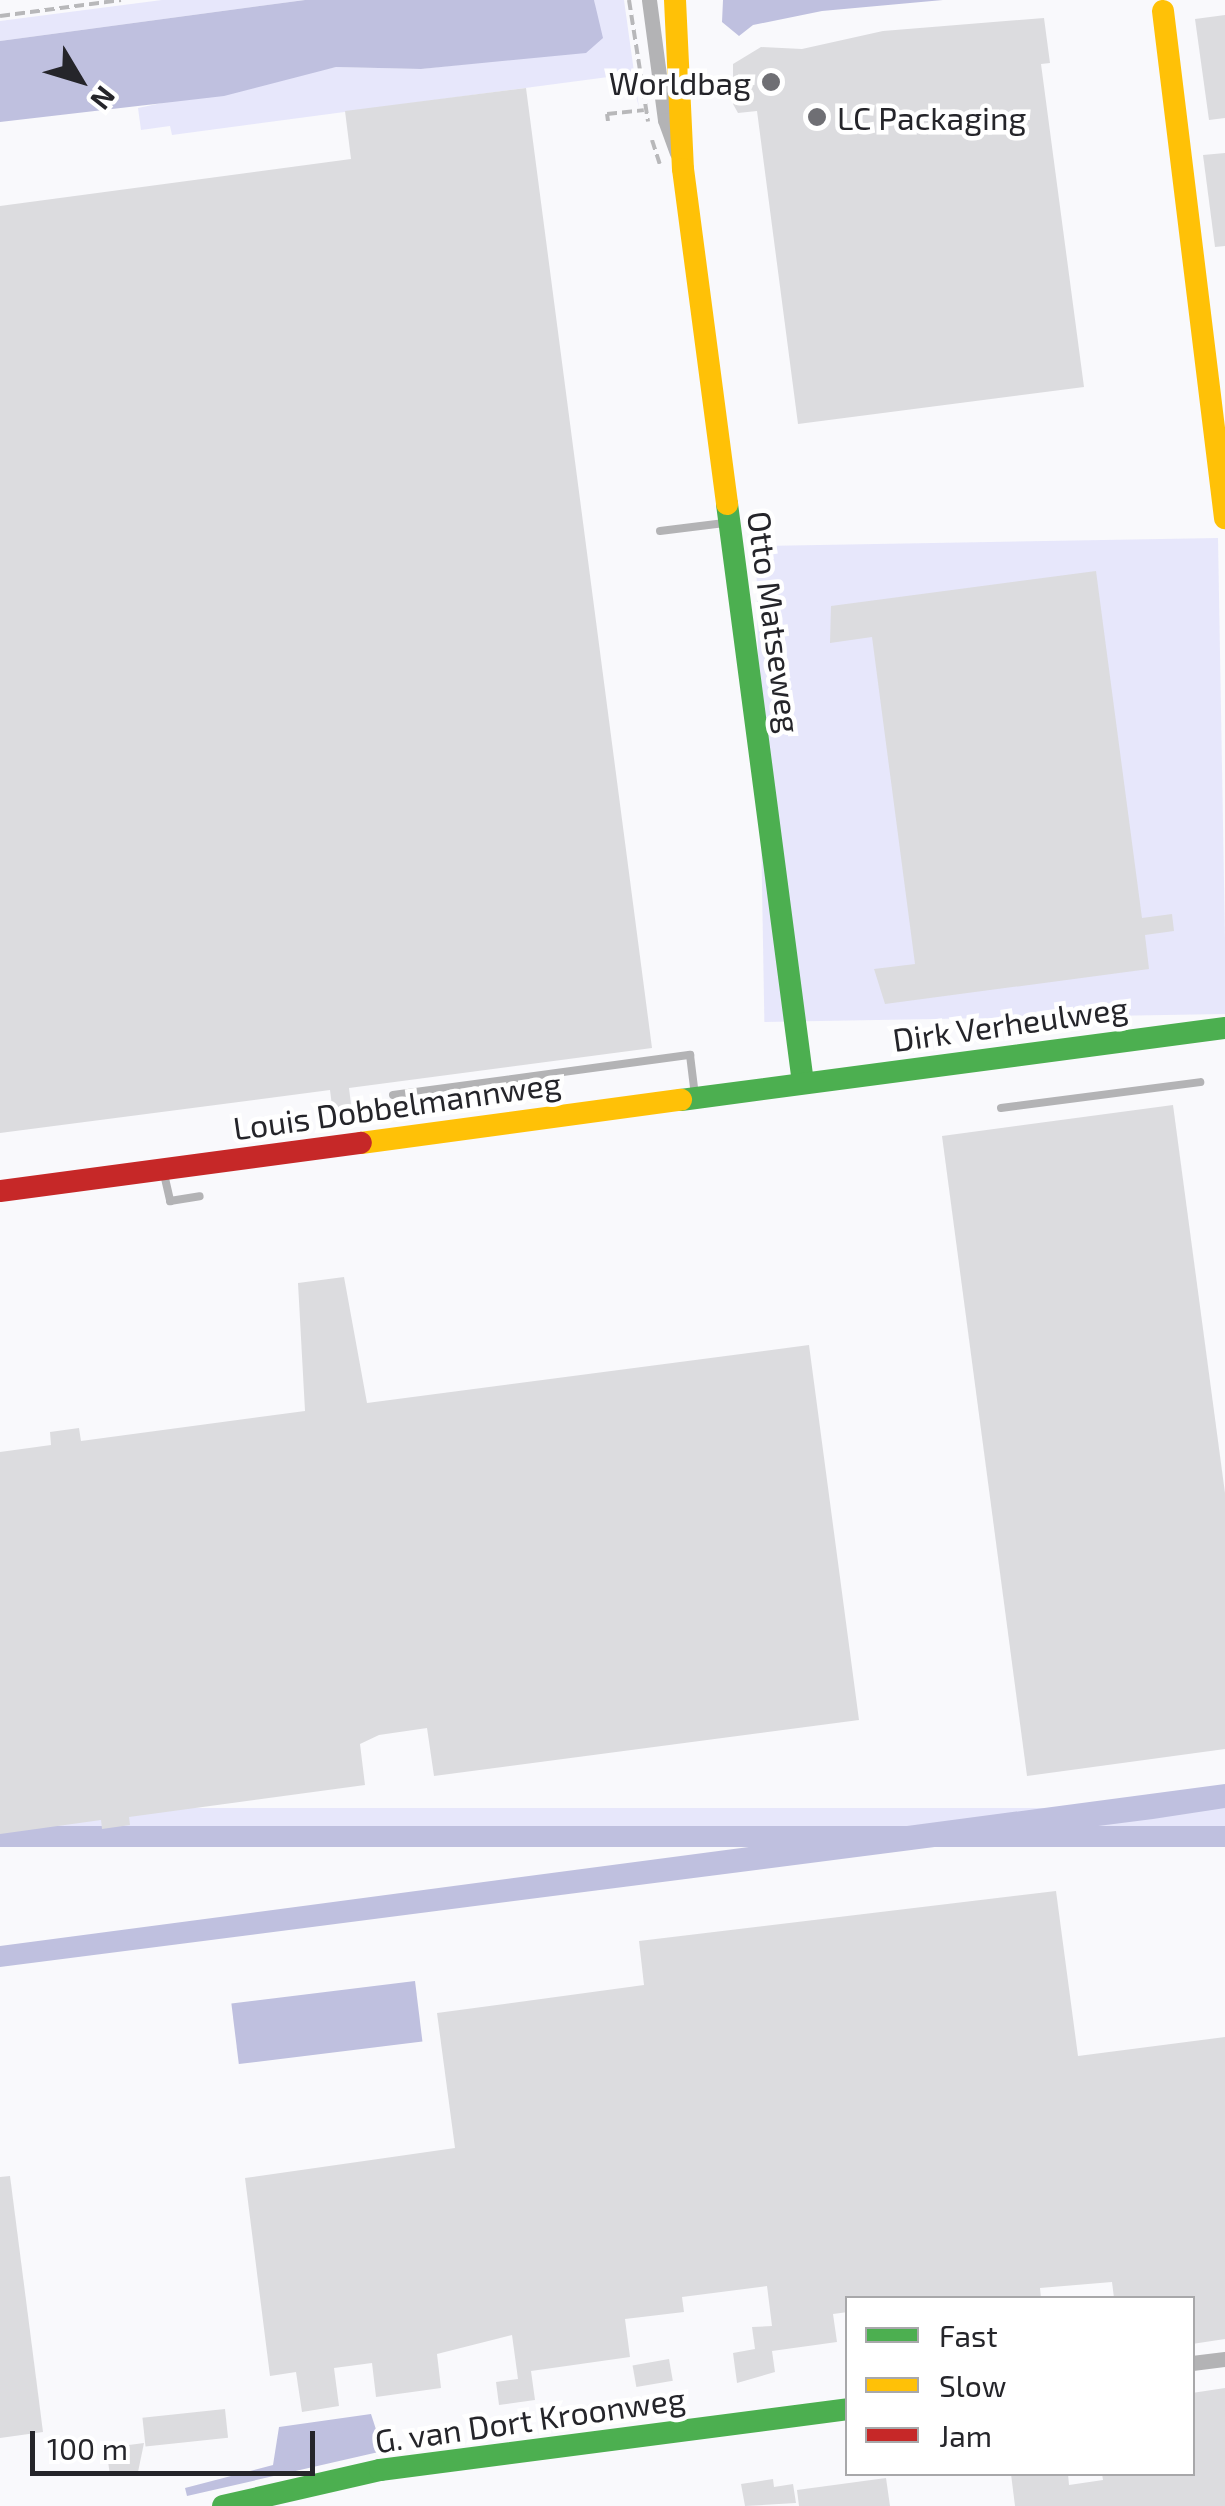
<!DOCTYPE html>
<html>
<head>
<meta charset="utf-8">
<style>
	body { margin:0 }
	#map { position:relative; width:1225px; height:2506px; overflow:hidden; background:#f9f9fc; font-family:"Exo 2",sans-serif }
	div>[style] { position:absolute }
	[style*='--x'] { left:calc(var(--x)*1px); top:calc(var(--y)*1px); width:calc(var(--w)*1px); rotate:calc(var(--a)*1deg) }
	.green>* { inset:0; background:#e7e7fb; transform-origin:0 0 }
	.water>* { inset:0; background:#bfc0df; transform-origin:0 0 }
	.building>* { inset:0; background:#dcdcdf; transform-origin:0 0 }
	.path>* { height:4px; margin-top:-2px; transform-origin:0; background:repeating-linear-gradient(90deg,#b8b8ba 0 10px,transparent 0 15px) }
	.lane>* { height:8px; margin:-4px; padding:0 4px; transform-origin:4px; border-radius:4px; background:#b3b3b5 }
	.street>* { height:15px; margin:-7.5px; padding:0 7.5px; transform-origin:7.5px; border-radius:7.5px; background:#b3b3b5 }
	.fast>* { height:22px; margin:-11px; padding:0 11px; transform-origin:11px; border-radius:11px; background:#4caf50 }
	.slow>* { height:22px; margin:-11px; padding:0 11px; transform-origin:11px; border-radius:11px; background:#ffc107 }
	.jam>* { height:22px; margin:-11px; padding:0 11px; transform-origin:11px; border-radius:11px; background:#c62828 }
	.dots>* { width:28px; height:28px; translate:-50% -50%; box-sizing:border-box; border:5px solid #fff; border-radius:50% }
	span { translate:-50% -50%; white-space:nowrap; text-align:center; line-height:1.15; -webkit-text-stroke:9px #fff; paint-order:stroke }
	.poi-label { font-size:32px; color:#25252a }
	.right { translate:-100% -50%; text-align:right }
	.left { translate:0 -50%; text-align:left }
	.street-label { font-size:32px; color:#25252a }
	.legend { position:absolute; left:845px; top:2296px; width:350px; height:180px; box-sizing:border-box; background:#fff; border:2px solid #a8a8aa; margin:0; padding:12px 18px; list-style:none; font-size:30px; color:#25252a }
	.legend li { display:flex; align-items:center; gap:20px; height:50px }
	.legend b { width:50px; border:2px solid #a8a8aa }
	.north { position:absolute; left:30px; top:30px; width:100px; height:100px; -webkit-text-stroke:8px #fff; paint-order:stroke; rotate:128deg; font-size:28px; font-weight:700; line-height:40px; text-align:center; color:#25252a }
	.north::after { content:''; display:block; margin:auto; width:35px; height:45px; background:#25252a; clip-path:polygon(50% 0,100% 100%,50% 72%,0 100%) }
	.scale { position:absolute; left:30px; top:2431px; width:285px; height:45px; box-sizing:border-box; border:5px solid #25252a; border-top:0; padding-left:12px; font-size:30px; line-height:35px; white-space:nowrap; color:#25252a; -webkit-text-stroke:8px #fff; paint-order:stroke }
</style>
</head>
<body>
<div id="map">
	<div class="green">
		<i style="clip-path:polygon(162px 0,305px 0,0 41px,0 21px)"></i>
		<i style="clip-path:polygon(594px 0,624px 0,639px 108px,631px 74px,172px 135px,170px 126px,141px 130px,138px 108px,336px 67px,421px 69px,583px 51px,598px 28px)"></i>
		<i style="left:1218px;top:538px;width:476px;height:462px;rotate:89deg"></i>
		<i style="left:1225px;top:1808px;width:18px;height:1235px;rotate:90deg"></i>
	</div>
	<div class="water">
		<i style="clip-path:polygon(305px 0,594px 0,603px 38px,586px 53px,421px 69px,336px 67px,224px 96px,0 122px,0 41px)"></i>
		<i style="clip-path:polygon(723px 0,943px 0,822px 11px,753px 25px,739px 36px,722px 22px)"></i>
		<i style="clip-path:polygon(1225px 1784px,1225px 1808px,1153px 1819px,0 1967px,0 1946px)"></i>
		<i style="left:1225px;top:1826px;width:21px;height:1236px;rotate:90deg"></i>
		<i style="left:415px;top:1981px;width:61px;height:185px;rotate:83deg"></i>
		<i style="clip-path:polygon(371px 2414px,383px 2451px,187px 2496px,185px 2488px,273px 2465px,279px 2427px)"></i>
	</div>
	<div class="building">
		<i style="clip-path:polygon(1225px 15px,1225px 118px,1209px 120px,1195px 19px)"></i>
		<i style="clip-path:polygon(1044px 18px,1050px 63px,1041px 64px,1084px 387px,798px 424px,757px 111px,738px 113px,733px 104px,733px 64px,761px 47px,802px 49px,883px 31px)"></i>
		<i style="clip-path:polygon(526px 88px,652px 1048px,349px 1088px,353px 1120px,334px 1122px,330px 1090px,0 1133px,0 206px,351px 159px,345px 111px)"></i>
		<i style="clip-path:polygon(1225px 153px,1225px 246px,1215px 247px,1203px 155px)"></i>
		<i style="clip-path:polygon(1096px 571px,1142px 918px,1172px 914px,1174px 931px,1145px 935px,1149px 969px,885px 1004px,874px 969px,915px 964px,872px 637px,830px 643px,831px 606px)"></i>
		<i style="clip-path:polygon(1173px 1105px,1225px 1493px,1225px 1749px,1027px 1776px,942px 1136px)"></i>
		<i style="clip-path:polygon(344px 1277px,367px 1403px,809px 1345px,859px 1720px,434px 1776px,427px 1728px,379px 1735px,360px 1744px,365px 1785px,129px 1817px,130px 1825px,102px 1829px,101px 1820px,0 1834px,0 1452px,51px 1445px,50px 1432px,79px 1428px,81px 1441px,305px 1411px,298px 1283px)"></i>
		<i style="clip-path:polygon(1056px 1891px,1078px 2056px,1225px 2037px,1225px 2339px,1192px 2344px,1192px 2298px,1114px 2298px,1112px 2282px,1040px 2288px,1041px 2298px,848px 2298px,848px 2312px,833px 2314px,837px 2342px,772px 2351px,775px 2372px,737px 2383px,733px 2353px,755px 2349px,752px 2327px,772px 2326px,767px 2286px,682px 2297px,684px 2312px,625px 2319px,630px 2357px,531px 2371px,535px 2400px,499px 2405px,496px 2382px,518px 2379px,512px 2335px,437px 2354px,441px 2388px,376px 2397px,372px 2363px,334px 2368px,339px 2406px,302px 2412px,296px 2372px,270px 2376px,245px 2178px,455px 2148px,437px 2013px,644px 1985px,639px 1941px)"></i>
		<i style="clip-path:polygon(10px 2176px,43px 2432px,0 2438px,0 2177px)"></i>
		<i style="left:669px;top:2359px;width:22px;height:37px;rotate:80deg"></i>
		<i style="clip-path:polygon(1225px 2388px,1225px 2506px,1015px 2506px,1011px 2474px,1068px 2474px,1069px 2485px,1103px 2480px,1102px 2474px,1192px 2474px,1192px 2393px)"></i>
		<i style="left:225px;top:2409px;width:29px;height:83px;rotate:84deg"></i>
		<i style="clip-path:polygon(144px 2443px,138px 2472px,110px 2475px,106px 2448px)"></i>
		<i style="clip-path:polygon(886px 2478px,890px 2506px,799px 2506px,797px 2490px)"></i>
		<i style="clip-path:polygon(773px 2479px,774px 2487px,793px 2484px,796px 2503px,745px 2506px,741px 2484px)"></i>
	</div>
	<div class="path">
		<i style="--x:629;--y:0;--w:123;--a:81.1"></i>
		<i style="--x:0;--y:16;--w:122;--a:-7.5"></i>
		<i style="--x:608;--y:121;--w:7;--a:-98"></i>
		<i style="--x:607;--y:114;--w:37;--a:-6"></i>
		<i style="--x:652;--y:140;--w:25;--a:72"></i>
	</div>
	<div class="lane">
		<i style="--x:660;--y:531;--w:65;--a:-7"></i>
		<i style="--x:393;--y:1095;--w:300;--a:-7.7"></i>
		<i style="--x:690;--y:1055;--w:38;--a:83"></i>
		<i style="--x:1001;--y:1108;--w:201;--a:-7.4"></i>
		<i style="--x:164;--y:1174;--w:28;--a:77"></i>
		<i style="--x:170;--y:1201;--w:30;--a:-9"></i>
	</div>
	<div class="street">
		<i style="--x:649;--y:0;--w:121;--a:82.4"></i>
		<i style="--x:665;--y:120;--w:35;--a:70"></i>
		<i style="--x:1192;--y:2363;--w:33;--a:-7"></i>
	</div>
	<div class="fast">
		<i style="--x:727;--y:504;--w:584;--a:82.52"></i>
		<i style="--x:681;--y:1100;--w:549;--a:-7.54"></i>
		<i style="--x:223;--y:2506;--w:161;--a:-12.9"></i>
		<i style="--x:380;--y:2470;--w:472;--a:-7.4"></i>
	</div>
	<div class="slow">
		<i style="--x:675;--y:0;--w:169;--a:87.3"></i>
		<i style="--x:683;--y:169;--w:338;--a:82.5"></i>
		<i style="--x:1163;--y:11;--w:511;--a:83.03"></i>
		<i style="--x:361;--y:1143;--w:323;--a:-7.7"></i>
	</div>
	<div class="jam">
		<i style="--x:0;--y:1191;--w:364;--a:-7.6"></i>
	</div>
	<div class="dots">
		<i style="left:771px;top:82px;background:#6f6f74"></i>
		<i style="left:817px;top:117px;background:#6f6f74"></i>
	</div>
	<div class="poi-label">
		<span class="right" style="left:751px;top:82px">Worldbag</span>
		<span class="left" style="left:837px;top:117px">LC Packaging</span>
	</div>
	<div class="street-label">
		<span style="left:775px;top:622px;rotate:82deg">Otto Matseweg</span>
		<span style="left:1010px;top:1023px;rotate:-8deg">Dirk Verheulweg</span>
		<span style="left:397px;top:1105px;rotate:-8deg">Louis Dobbelmannweg</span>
		<span style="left:530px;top:2419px;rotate:-8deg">G. van Dort Kroonweg</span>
	</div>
	<ul class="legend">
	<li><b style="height:12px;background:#4caf50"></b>Fast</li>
	<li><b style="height:12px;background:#ffc107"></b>Slow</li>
	<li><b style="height:12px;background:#c62828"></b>Jam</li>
	</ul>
	<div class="north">N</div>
	<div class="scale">100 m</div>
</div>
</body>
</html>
